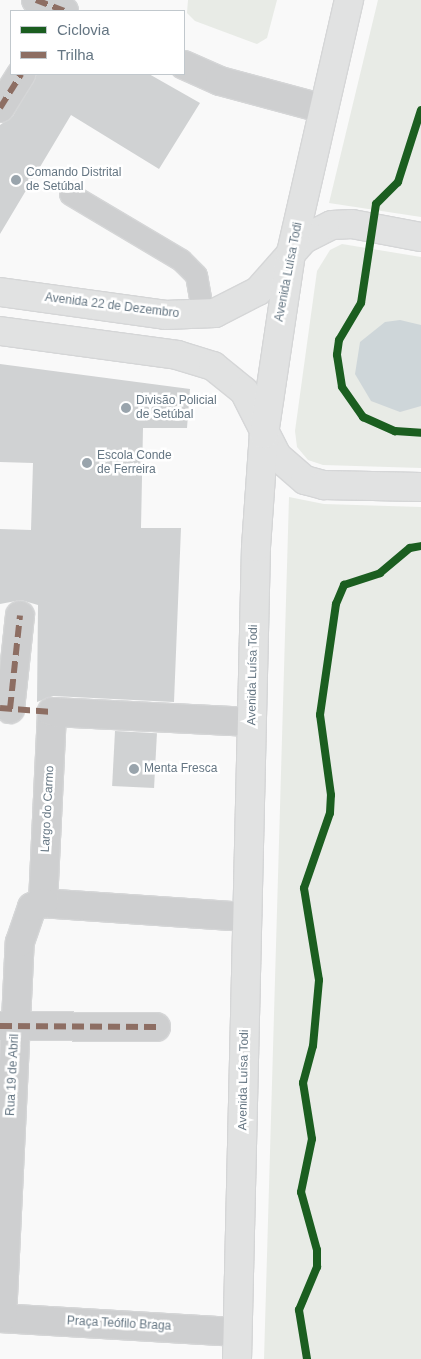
<!DOCTYPE html>
<html>
<head>
<meta charset="utf-8">
<style>
	body { margin:0 }
	#map { position:relative; width:421px; height:1359px; overflow:hidden; background:#f9f9f9; font-family:Helvetica,sans-serif }
	div>[style] { position:absolute }
	[style*='--x'] { left:calc(var(--x)*1px); top:calc(var(--y)*1px); width:calc(var(--w)*1px); rotate:calc(var(--a)*1deg) }
	.green>* { inset:0; background:#e8ebe6 }
	.water>* { inset:0; background:#ced6d9 }
	.building>* { inset:0; background:#d0d2d3; transform-origin:0 0 }
	.roads { filter:drop-shadow(1px 0 #d5d6d7) drop-shadow(-1px 0 #d5d6d7) drop-shadow(0 1px #d5d6d7) drop-shadow(0 -1px #d5d6d7) }
	.lane>* { height:21px; margin:-10.5px; padding:0 10.5px; transform-origin:10.5px; border-radius:10.5px; background:#cecfd0 }
	.street>* { height:28px; margin:-14px; padding:0 14px; transform-origin:14px; border-radius:14px; background:#cecfd0 }
	.primary>* { height:28px; margin:-14px; padding:0 14px; transform-origin:14px; border-radius:14px; background:#e1e2e2 }
	.quiet>* { height:6px; margin-top:-3px; transform-origin:0; background:repeating-linear-gradient(90deg,#8d6e63 0 12px,transparent 0 18px) }
	.cycleway>* { height:8px; margin:-4px; padding:0 4px; transform-origin:4px; border-radius:4px; background:#1b5e20 }
	.dots>* { width:14px; height:14px; translate:-50% -50%; box-sizing:border-box; border:2px solid #fff; border-radius:50% }
	span { translate:-50% -50%; white-space:nowrap; text-align:center; line-height:1.15; -webkit-text-stroke:5px #fff; paint-order:stroke }
	.poi-label { font-size:12px; color:#657683 }
	.left { translate:0 -50%; text-align:left }
	.street-label { font-size:12px; color:#657683 }
	.legend { position:absolute; left:10px; top:10px; width:175px; height:65px; box-sizing:border-box; background:#fff; border:1px solid #c1c8cd; margin:0; padding:6px 9px; list-style:none; font-size:15px; color:#657683 }
	.legend li { display:flex; align-items:center; gap:10px; height:25px }
	.legend b { width:25px; border:1px solid #c1c8cd }
</style>
</head>
<body>
<div id="map">
	<div class="green">
		<i style="clip-path:polygon(188px 0,277px 0,267px 38px,257px 44px,195px 21px,187px 13px)"></i>
		<i style="clip-path:polygon(378px 0,421px 0,421px 217px,329px 203px)"></i>
		<i style="clip-path:polygon(342px 244px,421px 257px,421px 468px,323px 465px,308px 460px,297px 447px,295px 431px,317px 271px,330px 250px)"></i>
		<i style="clip-path:polygon(289px 497px,324px 504px,421px 507px,421px 1359px,264px 1359px)"></i>
	</div>
	<div class="water">
		<i style="clip-path:polygon(400px 320px,421px 325px,421px 406px,400px 412px,371px 401px,355px 374px,360px 342px,385px 322px)"></i>
	</div>
	<div class="building">
		<i style="clip-path:polygon(37px 74px,149px 74px,200px 103px,159px 169px,71px 115px,0 234px,0 125px,13px 116px)"></i>
		<i style="clip-path:polygon(0 364px,190px 389px,187px 428px,143px 428px,141px 528px,181px 528px,174px 702px,53px 696px,37px 702px,38px 605px,21px 600px,0 604px,0 529px,31px 530px,33px 463px,0 462px)"></i>
		<i style="left:115px;top:731px;width:42px;height:55px;rotate:3deg"></i>
	</div>
	<div class="roads">
		<div class="lane">
			<i style="--x:70;--y:194;--w:129;--a:30.7"></i>
			<i style="--x:181;--y:260;--w:21;--a:45"></i>
			<i style="--x:196;--y:275;--w:40;--a:80"></i>
		</div>
		<div class="street">
			<i style="--x:36;--y:0;--w:30;--a:21"></i>
			<i style="--x:184;--y:65;--w:39;--a:24"></i>
			<i style="--x:220;--y:81;--w:105;--a:15"></i>
			<i style="--x:0;--y:108;--w:40;--a:-58"></i>
			<i style="--x:10;--y:709;--w:94;--a:-83.9"></i>
			<i style="--x:247;--y:917;--w:204;--a:-176.1"></i>
			<i style="--x:43;--y:903;--w:191;--a:-87.3"></i>
			<i style="--x:52;--y:712;--w:200;--a:2.9"></i>
			<i style="--x:0;--y:1026;--w:156;--a:0.4"></i>
			<i style="--x:0;--y:1318;--w:237;--a:3.4"></i>
			<i style="--x:2;--y:1318;--w:376;--a:-87.3"></i>
			<i style="--x:20;--y:942;--w:37;--a:-71"></i>
			<i style="--x:32;--y:907;--w:12;--a:-20"></i>
		</div>
		<div class="primary">
			<i style="--x:0;--y:292;--w:167;--a:7.9"></i>
			<i style="--x:165;--y:315;--w:50;--a:-2.3"></i>
			<i style="--x:215;--y:313;--w:48;--a:-27.1"></i>
			<i style="--x:258;--y:291;--w:69;--a:-48.5"></i>
			<i style="--x:304;--y:239;--w:31;--a:-27"></i>
			<i style="--x:332;--y:225;--w:20;--a:-3"></i>
			<i style="--x:352;--y:224;--w:70;--a:10.7"></i>
			<i style="--x:0;--y:331;--w:179;--a:7.7"></i>
			<i style="--x:177;--y:355;--w:38;--a:17"></i>
			<i style="--x:213;--y:366;--w:40;--a:39"></i>
			<i style="--x:244;--y:391;--w:73;--a:63.1"></i>
			<i style="--x:277;--y:456;--w:37;--a:41"></i>
			<i style="--x:305;--y:480;--w:20;--a:15"></i>
			<i style="--x:324;--y:485;--w:97;--a:1.2"></i>
			<i style="--x:237;--y:1359;--w:812;--a:-88.66"></i>
			<i style="--x:256;--y:547;--w:113;--a:-86"></i>
			<i style="--x:264;--y:434;--w:183;--a:-81.5"></i>
			<i style="--x:291;--y:253;--w:260;--a:-77.1"></i>
		</div>
	</div>
	<div class="quiet">
		<i style="--x:36;--y:0;--w:30;--a:21"></i>
		<i style="--x:0;--y:108;--w:40;--a:-58"></i>
		<i style="--x:0;--y:708;--w:52;--a:4.4"></i>
		<i style="--x:10;--y:709;--w:94;--a:-83.9"></i>
		<i style="--x:0;--y:1026;--w:156;--a:0.4"></i>
	</div>
	<div class="cycleway">
		<i style="--x:421;--y:110;--w:76;--a:107.7"></i>
		<i style="--x:398;--y:182;--w:31;--a:135"></i>
		<i style="--x:376;--y:204;--w:100;--a:98.6"></i>
		<i style="--x:361;--y:303;--w:43;--a:120.7"></i>
		<i style="--x:339;--y:340;--w:15;--a:98"></i>
		<i style="--x:337;--y:355;--w:32;--a:81"></i>
		<i style="--x:342;--y:387;--w:37;--a:55"></i>
		<i style="--x:363;--y:417;--w:35;--a:24"></i>
		<i style="--x:395;--y:431;--w:26;--a:4"></i>
		<i style="--x:307;--y:1359;--w:50;--a:-99.3"></i>
		<i style="--x:299;--y:1310;--w:47;--a:-67.3"></i>
		<i style="--x:317;--y:1267;--w:17;--a:-90"></i>
		<i style="--x:317;--y:1250;--w:60;--a:-105.4"></i>
		<i style="--x:301;--y:1192;--w:54;--a:-78.3"></i>
		<i style="--x:312;--y:1139;--w:57;--a:-99.1"></i>
		<i style="--x:303;--y:1083;--w:38;--a:-75"></i>
		<i style="--x:313;--y:1046;--w:66;--a:-84.8"></i>
		<i style="--x:319;--y:980;--w:93;--a:-99.3"></i>
		<i style="--x:304;--y:888;--w:79;--a:-70.9"></i>
		<i style="--x:330;--y:813;--w:18;--a:-87"></i>
		<i style="--x:331;--y:795;--w:81;--a:-97.8"></i>
		<i style="--x:320;--y:715;--w:112;--a:-81.8"></i>
		<i style="--x:336;--y:604;--w:21;--a:-67"></i>
		<i style="--x:344;--y:585;--w:38;--a:-18"></i>
		<i style="--x:380;--y:573;--w:39;--a:-40"></i>
		<i style="--x:410;--y:548;--w:11;--a:-10"></i>
	</div>
	<div class="dots">
		<i style="left:16px;top:180px;background:#99a4ac"></i>
		<i style="left:126px;top:408px;background:#99a4ac"></i>
		<i style="left:87px;top:463px;background:#99a4ac"></i>
		<i style="left:134px;top:769px;background:#99a4ac"></i>
	</div>
	<div class="poi-label">
		<span class="left" style="left:26px;top:180px">Comando Distrital<br>de Setúbal</span>
		<span class="left" style="left:136px;top:408px">Divisão Policial<br>de Setúbal</span>
		<span class="left" style="left:97px;top:463px">Escola Conde<br>de Ferreira</span>
		<span class="left" style="left:144px;top:769px">Menta Fresca</span>
	</div>
	<div class="street-label">
		<span style="left:289px;top:272px;rotate:-79deg">Avenida Luísa Todi</span>
		<span style="left:112px;top:306px;rotate:7deg">Avenida 22 de Dezembro</span>
		<span style="left:253px;top:675px;rotate:-89deg">Avenida Luísa Todi</span>
		<span style="left:48px;top:809px;rotate:-87deg">Largo do Carmo</span>
		<span style="left:13px;top:1075px;rotate:-87deg">Rua 19 de Abril</span>
		<span style="left:244px;top:1080px;rotate:-89deg">Avenida Luísa Todi</span>
		<span style="left:119px;top:1324px;rotate:3deg">Praça Teófilo Braga</span>
	</div>
	<ul class="legend">
	<li><b style="height:6px;background:#1b5e20"></b>Ciclovia</li>
	<li><b style="height:6px;background:#8d6e63"></b>Trilha</li>
	</ul>
</div>
</body>
</html>
